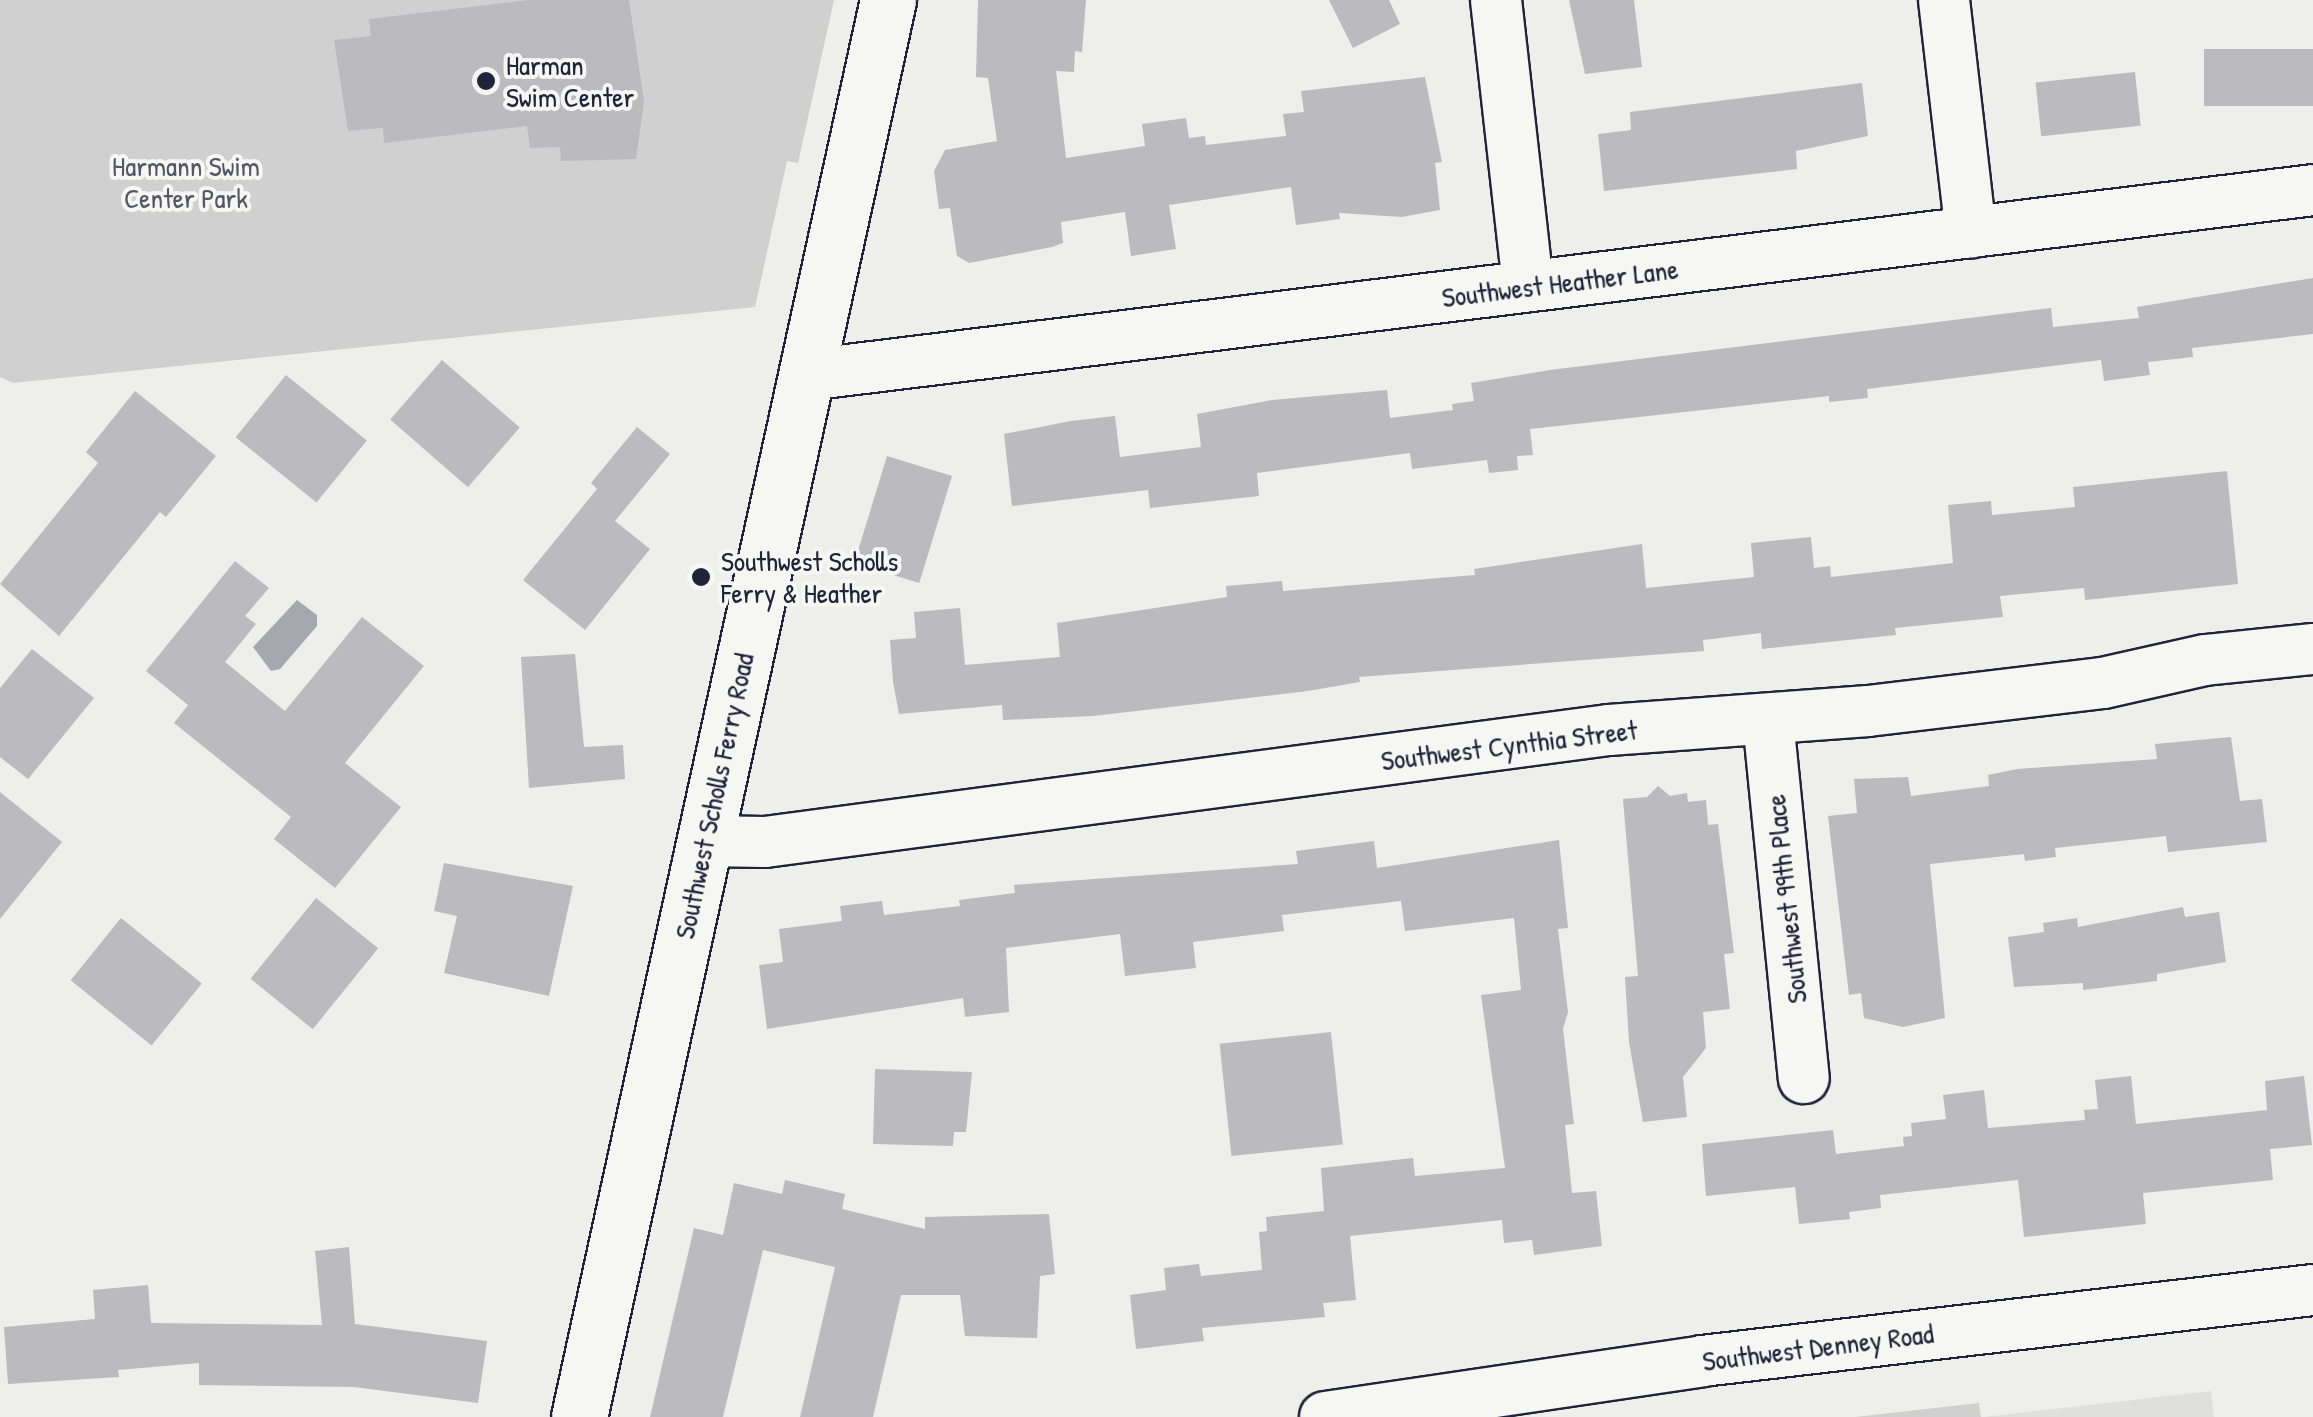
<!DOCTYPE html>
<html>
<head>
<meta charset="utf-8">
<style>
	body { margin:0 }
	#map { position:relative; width:2313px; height:1417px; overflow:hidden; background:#eeeeeb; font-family:"Patrick Hand",sans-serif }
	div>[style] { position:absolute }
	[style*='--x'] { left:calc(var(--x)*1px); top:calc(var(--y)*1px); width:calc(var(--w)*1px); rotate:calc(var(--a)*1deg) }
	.built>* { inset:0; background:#dfdfde }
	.green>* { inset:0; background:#d0d0d1 }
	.water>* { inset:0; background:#a7a7af }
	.building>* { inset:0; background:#bbbbbf; transform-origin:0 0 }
	.roads { filter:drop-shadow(2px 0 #22223b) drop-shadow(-2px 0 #22223b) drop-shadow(0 2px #22223b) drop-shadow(0 -2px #22223b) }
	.minor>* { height:50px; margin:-25px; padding:0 25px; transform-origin:25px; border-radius:25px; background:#f6f6f2 }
	.major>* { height:55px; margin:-27.5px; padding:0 27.5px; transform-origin:27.5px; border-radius:27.5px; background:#f6f6f2 }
	.dots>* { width:28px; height:28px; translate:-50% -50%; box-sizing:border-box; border:5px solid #f6f6f2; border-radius:50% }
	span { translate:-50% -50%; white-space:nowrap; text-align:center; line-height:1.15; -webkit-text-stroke:8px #f6f6f2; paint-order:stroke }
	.poi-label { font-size:28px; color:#22223b }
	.left { translate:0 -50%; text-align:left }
	.park-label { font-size:28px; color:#565668 }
	.street-label { font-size:28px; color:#22223b }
</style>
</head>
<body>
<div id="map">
	<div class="built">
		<i style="clip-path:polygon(2211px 1391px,2214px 1417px,1984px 1417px)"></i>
	</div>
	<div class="green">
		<i style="clip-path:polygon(0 0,834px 0,798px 163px,787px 161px,755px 307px,13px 383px,0 377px)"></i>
		<i style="clip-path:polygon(1979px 1403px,1981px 1417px,1855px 1417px)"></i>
	</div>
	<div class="water">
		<i style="clip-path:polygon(297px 600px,317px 615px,317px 626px,280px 669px,271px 671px,253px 647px)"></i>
	</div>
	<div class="building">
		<i style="clip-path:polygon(528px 0,629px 0,644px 101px,636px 159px,561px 161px,560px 147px,530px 148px,527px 126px,384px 143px,383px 128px,348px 131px,334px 40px,371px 36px,369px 19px)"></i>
		<i style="clip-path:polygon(978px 0,1086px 0,1082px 52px,1075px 51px,1074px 72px,1056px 71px,1066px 158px,1145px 146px,1142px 124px,1186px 118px,1189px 138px,1205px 136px,1206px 145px,1286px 136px,1283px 114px,1304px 112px,1301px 91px,1425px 77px,1442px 162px,1435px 163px,1440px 210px,1402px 217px,1339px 213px,1340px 219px,1296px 225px,1291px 187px,1169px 205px,1176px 249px,1131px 256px,1125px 212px,1061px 222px,1063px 243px,1052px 247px,969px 263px,957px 256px,950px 208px,939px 209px,934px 171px,945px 150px,997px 141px,988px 78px,976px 77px)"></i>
		<i style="clip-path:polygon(1329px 0,1389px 0,1400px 24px,1353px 48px)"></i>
		<i style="clip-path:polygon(1569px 0,1634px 0,1642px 67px,1585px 74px)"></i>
		<i style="left:2313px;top:49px;width:57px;height:109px;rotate:90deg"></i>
		<i style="left:2135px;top:72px;width:54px;height:100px;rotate:84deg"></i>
		<i style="clip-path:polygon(1862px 83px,1868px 136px,1796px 151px,1797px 169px,1604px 191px,1598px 134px,1631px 130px,1630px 112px)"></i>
		<i style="clip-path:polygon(2313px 278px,2313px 334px,2192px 348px,2193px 357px,2148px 362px,2150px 375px,2104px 381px,2101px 360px,1867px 389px,1868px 398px,1829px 402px,1829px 396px,1530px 429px,1533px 455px,1517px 456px,1518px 470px,1489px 473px,1487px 460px,1412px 469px,1410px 453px,1257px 473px,1259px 496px,1150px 508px,1148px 490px,1012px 506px,1004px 434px,1071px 421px,1115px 416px,1120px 457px,1201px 447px,1197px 414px,1272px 400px,1387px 390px,1390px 418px,1453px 410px,1452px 404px,1474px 401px,1471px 383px,1550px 370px,2051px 308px,2053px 327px,2139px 318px,2137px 307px)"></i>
		<i style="left:442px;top:360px;width:103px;height:79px;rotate:41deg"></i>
		<i style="left:286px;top:375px;width:104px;height:80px;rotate:39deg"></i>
		<i style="clip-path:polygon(135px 391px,216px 456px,166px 517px,160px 512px,59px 636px,0 584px,98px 463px,86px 452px)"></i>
		<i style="clip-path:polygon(637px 427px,670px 454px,615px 521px,650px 549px,585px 630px,523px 580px,597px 489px,591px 483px)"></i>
		<i style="left:887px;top:456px;width:68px;height:112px;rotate:17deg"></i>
		<i style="clip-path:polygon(2227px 471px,2238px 584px,2085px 600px,2084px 588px,2000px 596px,2003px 617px,1895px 628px,1896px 635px,1762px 649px,1761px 633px,1703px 640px,1704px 651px,1359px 677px,1360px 682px,1308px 691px,1093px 716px,1003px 720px,1002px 705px,899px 714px,893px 682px,890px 640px,916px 638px,914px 612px,960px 608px,965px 665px,1060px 657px,1057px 623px,1227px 597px,1226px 586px,1282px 581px,1283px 591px,1475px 575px,1474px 569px,1642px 544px,1646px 588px,1754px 577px,1751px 543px,1811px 537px,1814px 568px,1830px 566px,1831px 577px,1953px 563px,1948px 505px,1991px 501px,1992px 515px,2075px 507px,2073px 487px)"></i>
		<i style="clip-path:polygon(235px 561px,269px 588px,245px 616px,256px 624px,225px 662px,285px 711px,362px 617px,424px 666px,345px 763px,401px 807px,335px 888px,274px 839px,291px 817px,174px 723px,188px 705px,146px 671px)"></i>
		<i style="clip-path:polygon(32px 649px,94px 698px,28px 779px,0 757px,0 688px)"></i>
		<i style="clip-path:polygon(575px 654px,584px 747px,623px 745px,625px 779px,529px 788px,521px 657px)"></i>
		<i style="clip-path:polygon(2231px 737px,2240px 801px,2262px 799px,2267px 842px,2168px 852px,2166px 836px,2055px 848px,2056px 857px,2025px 861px,2024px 854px,1930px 864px,1945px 1018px,1903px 1027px,1864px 1018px,1861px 993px,1849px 995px,1828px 816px,1857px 813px,1854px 779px,1908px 777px,1911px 796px,1989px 786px,1988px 775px,2017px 769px,2157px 759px,2155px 744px)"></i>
		<i style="clip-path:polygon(1658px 786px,1670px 796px,1687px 793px,1688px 802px,1706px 800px,1708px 825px,1718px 824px,1734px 953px,1724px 954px,1730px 1009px,1703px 1012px,1706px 1048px,1683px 1077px,1687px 1117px,1643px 1122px,1629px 1042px,1625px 977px,1638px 976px,1623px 799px,1647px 797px)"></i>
		<i style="clip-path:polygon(0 792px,62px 842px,0 919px)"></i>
		<i style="clip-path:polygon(1559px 840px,1568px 928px,1558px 929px,1568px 1012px,1563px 1029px,1574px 1124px,1565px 1125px,1572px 1193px,1596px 1191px,1602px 1246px,1534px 1255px,1532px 1240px,1504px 1243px,1502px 1220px,1350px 1236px,1356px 1300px,1323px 1303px,1325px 1317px,1202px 1328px,1204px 1341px,1136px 1349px,1130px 1295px,1166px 1290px,1164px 1268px,1199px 1264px,1201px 1276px,1262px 1270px,1259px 1232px,1267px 1231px,1266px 1217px,1324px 1211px,1321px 1168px,1413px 1158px,1415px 1176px,1505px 1168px,1481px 995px,1521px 990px,1514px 918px,1405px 931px,1401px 901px,1282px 915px,1284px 931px,1193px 942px,1196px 968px,1125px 976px,1120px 934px,1006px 948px,1009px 1012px,965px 1017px,963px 998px,767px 1029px,759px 965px,783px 962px,779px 929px,842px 921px,840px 906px,882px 901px,884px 915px,960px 906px,959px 900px,1015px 893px,1014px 885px,1298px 864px,1296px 851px,1374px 841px,1377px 868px)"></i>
		<i style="clip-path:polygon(444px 863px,573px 886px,549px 996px,444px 973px,457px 916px,434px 911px)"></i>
		<i style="left:316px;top:898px;width:80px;height:104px;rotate:39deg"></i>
		<i style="clip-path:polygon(2183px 907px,2185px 917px,2219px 912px,2226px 962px,2157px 974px,2157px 981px,2083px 990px,2083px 983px,2014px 987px,2008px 937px,2044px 932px,2043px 923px,2077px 918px,2078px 927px)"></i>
		<i style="left:121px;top:918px;width:104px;height:80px;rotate:39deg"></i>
		<i style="left:1331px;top:1032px;width:113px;height:112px;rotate:84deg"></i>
		<i style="clip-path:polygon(875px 1069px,972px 1072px,966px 1132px,954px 1132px,953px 1146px,873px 1144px)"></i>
		<i style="clip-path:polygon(2131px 1076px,2136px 1124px,2267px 1110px,2265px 1081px,2304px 1076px,2312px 1145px,2270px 1149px,2273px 1180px,2143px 1193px,2146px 1224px,2024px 1237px,2018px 1180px,1880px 1195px,1881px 1208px,1849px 1212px,1850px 1219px,1799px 1224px,1795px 1187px,1706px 1196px,1702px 1144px,1833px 1130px,1836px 1154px,1904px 1146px,1903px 1137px,1912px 1136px,1911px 1123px,1946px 1119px,1943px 1095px,1984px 1090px,1988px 1128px,2085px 1120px,2084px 1110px,2098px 1109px,2095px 1080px)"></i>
		<i style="clip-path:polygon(785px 1180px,845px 1194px,842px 1209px,925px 1229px,925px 1217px,1049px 1214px,1055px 1274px,1040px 1276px,1037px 1338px,965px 1336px,960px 1295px,901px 1295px,873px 1417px,800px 1417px,835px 1267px,763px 1250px,723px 1417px,650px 1417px,694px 1228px,723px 1235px,734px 1183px,782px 1194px)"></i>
		<i style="clip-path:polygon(349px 1247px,355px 1324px,487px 1341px,478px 1403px,354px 1387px,199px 1385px,199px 1363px,118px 1370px,119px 1377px,8px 1384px,4px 1327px,95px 1319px,93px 1290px,148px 1285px,151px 1323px,322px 1325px,315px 1251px)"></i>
	</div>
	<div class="roads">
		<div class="minor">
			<i style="--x:1496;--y:0;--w:288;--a:83.6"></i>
			<i style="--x:1944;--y:0;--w:234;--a:83.4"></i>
			<i style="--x:807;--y:375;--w:1517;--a:-7"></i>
			<i style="--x:1768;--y:720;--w:360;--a:84.3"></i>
			<i style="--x:705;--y:841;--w:60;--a:1"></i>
			<i style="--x:765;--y:842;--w:851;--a:-7.56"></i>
			<i style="--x:1609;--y:730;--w:260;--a:-4.2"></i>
			<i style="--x:1868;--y:711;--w:237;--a:-6.8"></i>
			<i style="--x:2103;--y:683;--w:105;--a:-12.7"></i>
			<i style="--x:2205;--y:660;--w:109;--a:-5.8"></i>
			<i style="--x:1325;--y:1417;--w:381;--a:-8.4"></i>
			<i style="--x:1702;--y:1361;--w:615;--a:-6.63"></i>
		</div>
		<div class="major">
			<i style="--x:579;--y:1417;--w:1450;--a:-77.7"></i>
		</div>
	</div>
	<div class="dots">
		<i style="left:486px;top:81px;background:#22223b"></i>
		<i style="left:701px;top:577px;background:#22223b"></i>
	</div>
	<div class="poi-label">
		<span class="left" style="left:506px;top:81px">Harman<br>Swim Center</span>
		<span class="left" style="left:721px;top:577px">Southwest Scholls<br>Ferry &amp; Heather</span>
	</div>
	<div class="park-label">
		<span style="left:186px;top:182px">Harmann Swim<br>Center Park</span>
	</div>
	<div class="street-label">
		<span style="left:1560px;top:283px;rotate:-7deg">Southwest Heather Lane</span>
		<span style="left:1509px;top:745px;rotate:-7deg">Southwest Cynthia Street</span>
		<span style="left:714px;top:796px;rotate:-78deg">Southwest Scholls Ferry Road</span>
		<span style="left:1786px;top:899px;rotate:-96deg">Southwest 99th Place</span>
		<span style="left:1818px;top:1347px;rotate:-7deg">Southwest Denney Road</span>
	</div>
</div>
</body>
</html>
